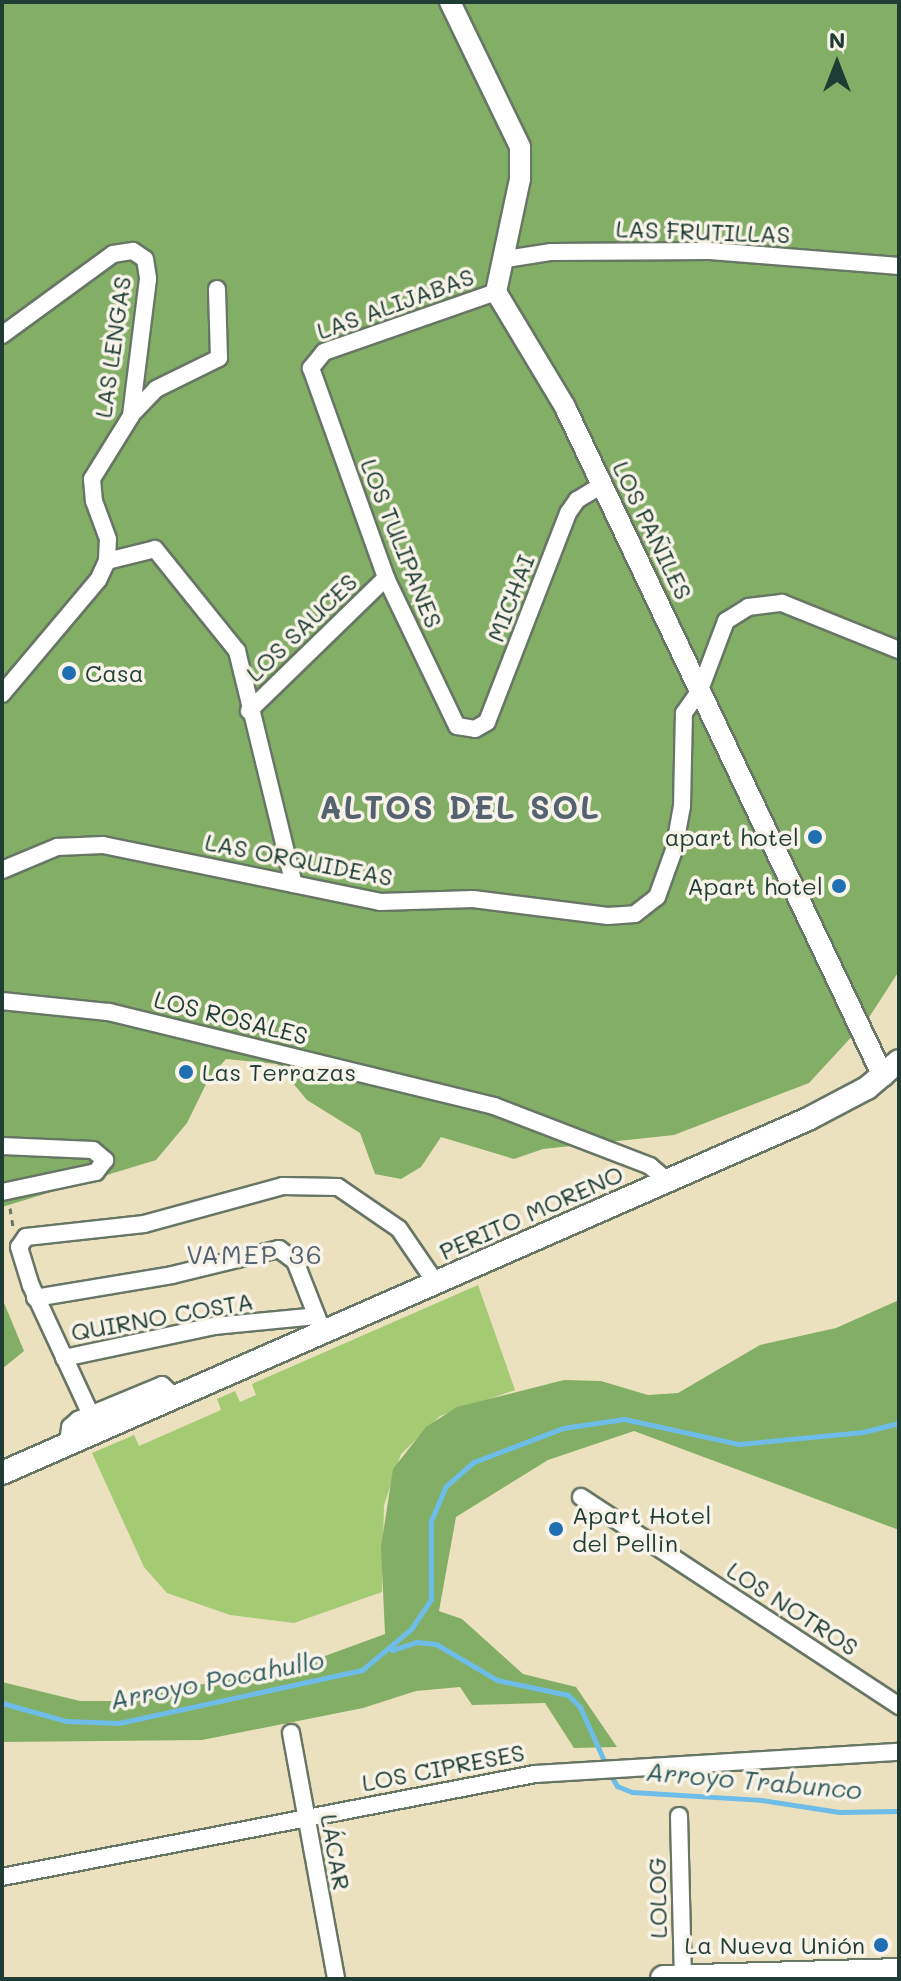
<!DOCTYPE html>
<html>
<head>
<meta charset="utf-8">
<style>
	body { margin:0 }
	#map { position:relative; width:901px; height:1981px; overflow:hidden; background:#ece1bf; font-family:Mali,sans-serif }
	div>[style] { position:absolute }
	[style*='--x'] { left:calc(var(--x)*1px); top:calc(var(--y)*1px); width:calc(var(--w)*1px); rotate:calc(var(--a)*1deg) }
	.green>* { inset:0; background:#a4ca74 }
	.forest>* { inset:0; background:#83ae66 }
	.stream>* { height:5px; margin:-2.5px; padding:0 2.5px; transform-origin:2.5px; border-radius:2.5px; background:#6ebde9 }
	.path>* { height:3px; margin-top:-1.5px; transform-origin:0; background:repeating-linear-gradient(90deg,#677665 0 6px,transparent 0 12px) }
	.roads { filter:drop-shadow(2px 0 #677665) drop-shadow(-2px 0 #677665) drop-shadow(0 2px #677665) drop-shadow(0 -2px #677665) }
	.minor>* { height:16px; margin:-8px; padding:0 8px; transform-origin:8px; border-radius:8px; background:#fff }
	.tertiary>* { height:20px; margin:-10px; padding:0 10px; transform-origin:10px; border-radius:10px; background:#fff }
	.secondary>* { height:22px; margin:-11px; padding:0 11px; transform-origin:11px; border-radius:11px; background:#fff }
	.primary>* { height:26px; margin:-13px; padding:0 13px; transform-origin:13px; border-radius:13px; background:#fff }
	.dots>* { width:22px; height:22px; translate:-50% -50%; box-sizing:border-box; border:4px solid #f7f3e8; border-radius:50% }
	span { translate:-50% -50%; white-space:nowrap; text-align:center; line-height:1.15; -webkit-text-stroke:7px #f7f3e8; paint-order:stroke }
	.street-label { font-size:24px; color:#1f3d34 }
	.poi-label { font-size:24px; color:#1f3d34 }
	.left { translate:0 -50%; text-align:left }
	.right { translate:-100% -50%; text-align:right }
	.neighbourhood-label { font-size:26px; color:#556270; letter-spacing:2px }
	.water-label { font-size:26px; color:#335d61; font-style:italic }
	.district-label { font-size:32px; color:#556270; font-weight:700; letter-spacing:2px }
	.frame { position:absolute; inset:0; border:4px solid #1f3d34; pointer-events:none }
	.north { position:absolute; left:797px; top:24px; width:80px; height:80px; -webkit-text-stroke:6px #f7f3e8; paint-order:stroke; rotate:0deg; font-size:22px; font-weight:700; line-height:32px; text-align:center; color:#1f3d34 }
	.north::after { content:''; display:block; margin:auto; width:28px; height:36px; background:#1f3d34; clip-path:polygon(50% 0,100% 100%,50% 72%,0 100%) }
</style>
</head>
<body>
<div id="map">
	<div class="green">
		<i style="clip-path:polygon(478px 1285px,515px 1390px,440px 1416px,401px 1454px,384px 1505px,382px 1592px,294px 1623px,230px 1615px,167px 1593px,144px 1567px,92px 1453px,134px 1435px,139px 1446px,221px 1410px,217px 1399px,235px 1391px,240px 1402px,256px 1395px,252px 1384px)"></i>
	</div>
	<div class="forest">
		<i style="clip-path:polygon(2px 2px,899px 2px,899px 971px,868px 1019px,809px 1083px,674px 1135px,543px 1149px,514px 1159px,441px 1137px,421px 1167px,401px 1179px,375px 1174px,360px 1133px,307px 1100px,277px 1064px,226px 1059px,209px 1078px,187px 1123px,156px 1160px,2px 1207px)"></i>
		<i style="clip-path:polygon(2px 1298px,24px 1351px,2px 1369px)"></i>
		<i style="clip-path:polygon(899px 1300px,899px 1530px,634px 1431px,548px 1460px,456px 1517px,439px 1611px,462px 1619px,523px 1674px,576px 1687px,617px 1747px,574px 1748px,545px 1703px,472px 1705px,460px 1687px,416px 1691px,363px 1708px,202px 1740px,2px 1742px,2px 1682px,80px 1701px,118px 1701px,303px 1664px,385px 1634px,381px 1547px,393px 1469px,426px 1427px,457px 1407px,564px 1380px,601px 1381px,648px 1395px,678px 1393px,760px 1345px,836px 1328px)"></i>
	</div>
	<div class="stream">
		<i style="--x:392;--y:1650;--w:25;--a:-18"></i>
		<i style="--x:416;--y:1642;--w:20;--a:6"></i>
		<i style="--x:436;--y:1644;--w:71;--a:30.5"></i>
		<i style="--x:497;--y:1680;--w:73;--a:11.9"></i>
		<i style="--x:568;--y:1695;--w:17;--a:45"></i>
		<i style="--x:580;--y:1707;--w:64;--a:65.9"></i>
		<i style="--x:2;--y:1703;--w:66;--a:15.7"></i>
		<i style="--x:66;--y:1721;--w:53;--a:2.2"></i>
		<i style="--x:119;--y:1723;--w:249;--a:-12.3"></i>
		<i style="--x:362;--y:1670;--w:64;--a:-39.9"></i>
		<i style="--x:411;--y:1629;--w:36;--a:-56"></i>
		<i style="--x:431;--y:1599;--w:78;--a:-90"></i>
		<i style="--x:431;--y:1521;--w:38;--a:-67"></i>
		<i style="--x:446;--y:1486;--w:37;--a:-41"></i>
		<i style="--x:474;--y:1462;--w:95;--a:-20.9"></i>
		<i style="--x:563;--y:1428;--w:62;--a:-8.4"></i>
		<i style="--x:624;--y:1419;--w:118;--a:12.3"></i>
		<i style="--x:739;--y:1444;--w:125;--a:-5.5"></i>
		<i style="--x:863;--y:1432;--w:37;--a:-14"></i>
		<i style="--x:610;--y:1774;--w:14;--a:60"></i>
		<i style="--x:617;--y:1786;--w:16;--a:22"></i>
		<i style="--x:632;--y:1792;--w:129;--a:3.5"></i>
		<i style="--x:761;--y:1800;--w:79;--a:8.7"></i>
		<i style="--x:839;--y:1812;--w:60;--a:-1"></i>
	</div>
	<div class="path">
		<i style="--x:10;--y:1208;--w:20;--a:81"></i>
	</div>
	<div class="roads">
		<div class="minor">
			<i style="--x:506;--y:259;--w:46;--a:-8.8"></i>
			<i style="--x:551;--y:252;--w:159;--a:-0.4"></i>
			<i style="--x:710;--y:251;--w:190;--a:4.5"></i>
			<i style="--x:496;--y:292;--w:182;--a:160.8"></i>
			<i style="--x:324;--y:352;--w:21;--a:129"></i>
			<i style="--x:311;--y:368;--w:223;--a:70.3"></i>
			<i style="--x:386;--y:578;--w:164;--a:64.4"></i>
			<i style="--x:457;--y:726;--w:18;--a:9"></i>
			<i style="--x:475;--y:729;--w:14;--a:-30"></i>
			<i style="--x:487;--y:722;--w:224;--a:-68.8"></i>
			<i style="--x:568;--y:513;--w:16;--a:-55"></i>
			<i style="--x:577;--y:500;--w:29;--a:-31"></i>
			<i style="--x:2;--y:335;--w:137;--a:-36.1"></i>
			<i style="--x:113;--y:254;--w:20;--a:-9"></i>
			<i style="--x:133;--y:251;--w:14;--a:34"></i>
			<i style="--x:145;--y:259;--w:20;--a:81"></i>
			<i style="--x:148;--y:279;--w:138;--a:97.1"></i>
			<i style="--x:131;--y:416;--w:74;--a:121.8"></i>
			<i style="--x:92;--y:479;--w:22;--a:85"></i>
			<i style="--x:94;--y:501;--w:40;--a:69.8"></i>
			<i style="--x:108;--y:539;--w:22;--a:93"></i>
			<i style="--x:107;--y:561;--w:21;--a:115"></i>
			<i style="--x:98;--y:580;--w:149;--a:130.1"></i>
			<i style="--x:133;--y:413;--w:33;--a:-46"></i>
			<i style="--x:156;--y:389;--w:70;--a:-26.2"></i>
			<i style="--x:219;--y:358;--w:69;--a:-91.7"></i>
			<i style="--x:107;--y:561;--w:49;--a:-14"></i>
			<i style="--x:155;--y:549;--w:131;--a:51.2"></i>
			<i style="--x:237;--y:651;--w:240;--a:76.3"></i>
			<i style="--x:249;--y:711;--w:191;--a:-44.2"></i>
			<i style="--x:2;--y:870;--w:60;--a:-22.7"></i>
			<i style="--x:57;--y:847;--w:46;--a:-2.5"></i>
			<i style="--x:103;--y:845;--w:283;--a:11.6"></i>
			<i style="--x:380;--y:902;--w:93;--a:-1.8"></i>
			<i style="--x:473;--y:899;--w:136;--a:7.2"></i>
			<i style="--x:608;--y:916;--w:27;--a:-4"></i>
			<i style="--x:635;--y:914;--w:28;--a:-38"></i>
			<i style="--x:657;--y:897;--w:50;--a:-70.1"></i>
			<i style="--x:674;--y:850;--w:45;--a:-79.7"></i>
			<i style="--x:682;--y:806;--w:93;--a:-88.8"></i>
			<i style="--x:684;--y:713;--w:28;--a:-55"></i>
			<i style="--x:700;--y:690;--w:74;--a:-69.4"></i>
			<i style="--x:726;--y:621;--w:26;--a:-32"></i>
			<i style="--x:748;--y:607;--w:34;--a:-7"></i>
			<i style="--x:782;--y:603;--w:126;--a:21.9"></i>
			<i style="--x:2;--y:1001;--w:108;--a:5.9"></i>
			<i style="--x:109;--y:1012;--w:396;--a:13.7"></i>
			<i style="--x:494;--y:1106;--w:167;--a:21"></i>
			<i style="--x:650;--y:1166;--w:23;--a:41"></i>
			<i style="--x:2;--y:1146;--w:91;--a:2.5"></i>
			<i style="--x:93;--y:1150;--w:16;--a:40"></i>
			<i style="--x:105;--y:1160;--w:15;--a:127"></i>
			<i style="--x:96;--y:1172;--w:96;--a:168"></i>
			<i style="--x:35;--y:1298;--w:139;--a:-9.5"></i>
			<i style="--x:172;--y:1275;--w:110;--a:-13.7"></i>
			<i style="--x:279;--y:1249;--w:20;--a:37"></i>
			<i style="--x:295;--y:1261;--w:76;--a:68.5"></i>
			<i style="--x:64;--y:1358;--w:153;--a:-12"></i>
			<i style="--x:214;--y:1326;--w:103;--a:-5.5"></i>
			<i style="--x:91;--y:1415;--w:142;--a:-114.9"></i>
			<i style="--x:31;--y:1286;--w:41;--a:-107.1"></i>
			<i style="--x:19;--y:1247;--w:12;--a:-55"></i>
			<i style="--x:26;--y:1237;--w:119;--a:-6.3"></i>
			<i style="--x:144;--y:1224;--w:144;--a:-15.3"></i>
			<i style="--x:283;--y:1186;--w:55;--a:1"></i>
			<i style="--x:338;--y:1187;--w:74;--a:34.5"></i>
			<i style="--x:399;--y:1229;--w:65;--a:55.6"></i>
			<i style="--x:68;--y:1444;--w:17;--a:-83"></i>
			<i style="--x:70;--y:1427;--w:11;--a:-41"></i>
			<i style="--x:78;--y:1420;--w:91;--a:-22.6"></i>
			<i style="--x:162;--y:1385;--w:18;--a:43"></i>
			<i style="--x:581;--y:1497;--w:381;--a:33.3"></i>
			<i style="--x:291;--y:1733;--w:250;--a:79.6"></i>
			<i style="--x:679;--y:1816;--w:162;--a:88.6"></i>
			<i style="--x:2;--y:1877;--w:543;--a:-10.94"></i>
			<i style="--x:535;--y:1774;--w:365;--a:-3.5"></i>
		</div>
		<div class="tertiary">
			<i style="--x:450;--y:2;--w:161;--a:64.2"></i>
			<i style="--x:520;--y:147;--w:32;--a:90"></i>
			<i style="--x:520;--y:179;--w:116;--a:102"></i>
			<i style="--x:496;--y:292;--w:134;--a:59"></i>
			<i style="--x:565;--y:407;--w:741;--a:64.58"></i>
		</div>
		<div class="secondary">
			<i style="--x:2;--y:1473;--w:880;--a:-23.71"></i>
			<i style="--x:808;--y:1119;--w:67;--a:-27.7"></i>
			<i style="--x:867;--y:1088;--w:42;--a:-40.2"></i>
		</div>
		<div class="primary">
			<i style="--x:664;--y:1979;--w:235;--a:-1.7"></i>
		</div>
	</div>
	<div class="dots">
		<i style="left:69px;top:673px;background:#1f6fb2"></i>
		<i style="left:815px;top:837px;background:#1f6fb2"></i>
		<i style="left:839px;top:886px;background:#1f6fb2"></i>
		<i style="left:186px;top:1072px;background:#1f6fb2"></i>
		<i style="left:556px;top:1529px;background:#1f6fb2"></i>
		<i style="left:881px;top:1945px;background:#1f6fb2"></i>
	</div>
	<div class="street-label">
		<span style="left:703px;top:231px;rotate:2deg">LAS FRUTILLAS</span>
		<span style="left:395px;top:303px;rotate:-20deg">LAS ALIJABAS</span>
		<span style="left:112px;top:347px;rotate:-82deg">LAS LENGAS</span>
		<span style="left:653px;top:530px;rotate:64deg">LOS PAÑILES</span>
		<span style="left:402px;top:543px;rotate:68deg">LOS TULIPANES</span>
		<span style="left:510px;top:598px;rotate:-69deg">MICHAI</span>
		<span style="left:301px;top:627px;rotate:-44deg">LOS SAUCES</span>
		<span style="left:299px;top:859px;rotate:11deg">LAS ORQUIDEAS</span>
		<span style="left:231px;top:1017px;rotate:14deg">LOS ROSALES</span>
		<span style="left:531px;top:1212px;rotate:-24deg">PERITO MORENO</span>
		<span style="left:162px;top:1316px;rotate:-10deg">QUIRNO COSTA</span>
		<span style="left:793px;top:1608px;rotate:33deg">LOS NOTROS</span>
		<span style="left:443px;top:1767px;rotate:-11deg">LOS CIPRESES</span>
		<span style="left:336px;top:1852px;rotate:80deg">LÁCAR</span>
		<span style="left:657px;top:1898px;rotate:-91deg">LOLOG</span>
	</div>
	<div class="poi-label">
		<span class="left" style="left:85px;top:673px">Casa</span>
		<span class="right" style="left:799px;top:837px">apart hotel</span>
		<span class="right" style="left:823px;top:886px">Apart hotel</span>
		<span class="left" style="left:202px;top:1072px">Las Terrazas</span>
		<span class="left" style="left:572px;top:1529px">Apart Hotel<br>del Pellin</span>
		<span class="right" style="left:865px;top:1945px">La Nueva Unión</span>
	</div>
	<div class="neighbourhood-label">
		<span style="left:255px;top:1255px">VAMEP 36</span>
	</div>
	<div class="water-label">
		<span style="left:217px;top:1680px;rotate:-11deg">Arroyo Pocahullo</span>
		<span style="left:754px;top:1781px;rotate:5deg">Arroyo Trabunco</span>
	</div>
	<div class="district-label">
		<span style="left:460px;top:806px">ALTOS DEL SOL</span>
	</div>
	<div class="frame"></div>
	<div class="north">N</div>
</div>
</body>
</html>
